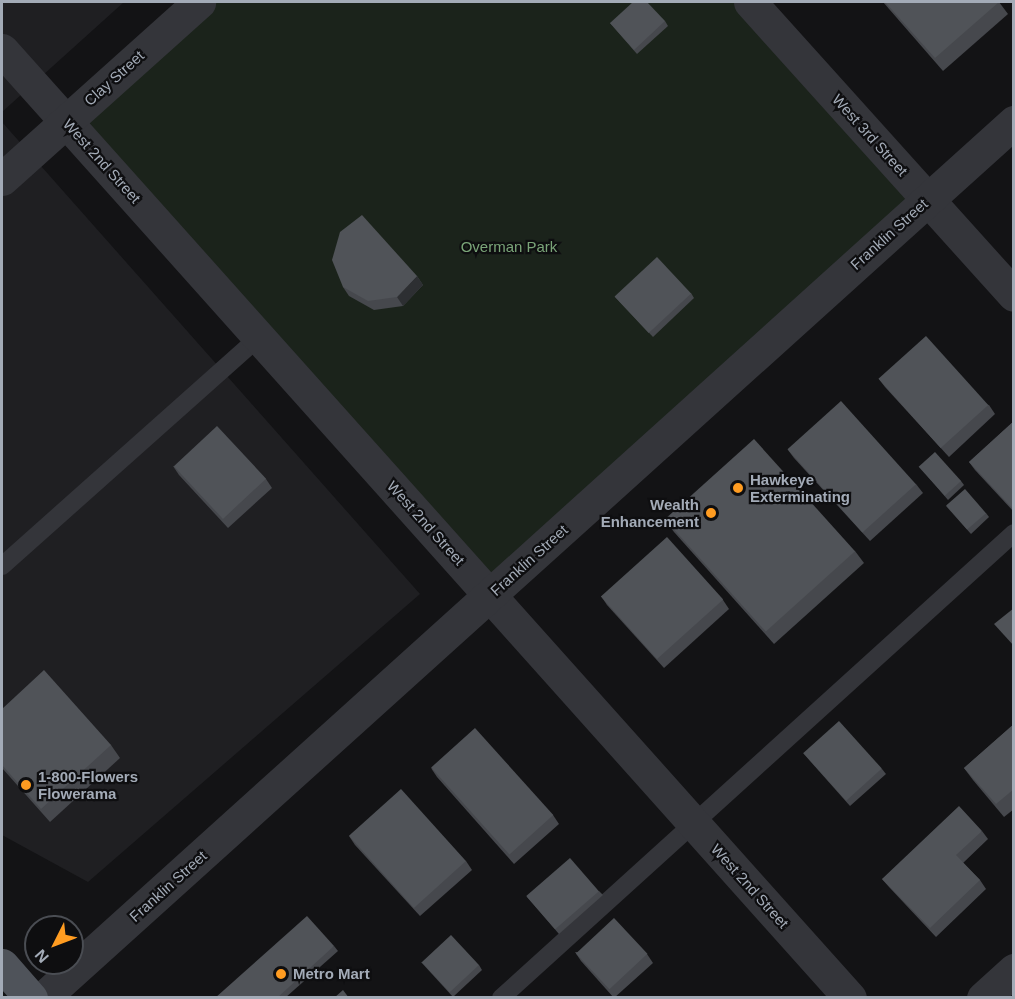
<!DOCTYPE html>
<html>
<head>
<meta charset="utf-8">
<style>
	body { margin:0 }
	#map { position:relative; width:1015px; height:999px; overflow:hidden; background:#131315; font-family:Helvetica,sans-serif }
	div>[style] { position:absolute }
	[style*='--x'] { left:calc(var(--x)*1px); top:calc(var(--y)*1px); width:calc(var(--w)*1px); rotate:calc(var(--a)*1deg) }
	.built>* { inset:0; background:#1f1f22 }
	.green>* { inset:0; background:#1b231b }
	.service>* { height:18px; margin:-9px; padding:0 9px; transform-origin:9px; border-radius:9px; background:#34353a }
	.minor>* { height:33px; margin:-16.5px; padding:0 16.5px; transform-origin:16.5px; border-radius:16.5px; background:#34353a }
	.tertiary>* { height:33px; margin:-16.5px; padding:0 16.5px; transform-origin:16.5px; border-radius:16.5px; background:#34353a }
	.primary>* { height:33px; margin:-16.5px; padding:0 16.5px; transform-origin:16.5px; border-radius:16.5px; background:#4f535a }
	.wall>* { inset:0; background:#46484d }
	.shaded-wall>* { inset:0; background:#2d2f32 }
	.building>* { inset:0; background:#505358; transform-origin:0 0 }
	.dots>* { width:16px; height:16px; translate:-50% -50%; box-sizing:border-box; border:3px solid #0e0e10; border-radius:50% }
	span { translate:-50% -50%; white-space:nowrap; text-align:center; line-height:1.15; -webkit-text-stroke:4.5px #0e0e10; paint-order:stroke }
	.street-label { font-size:15px; color:#a3abb7 }
	.park-label { font-size:15px; color:#7aa478 }
	.poi-label { font-size:15px; color:#a3abb7; font-weight:700 }
	.left { translate:0 -50%; text-align:left }
	.right { translate:-100% -50%; text-align:right }
	.frame { position:absolute; inset:0; border:3px solid #a3abb7; pointer-events:none }
	.north { position:absolute; left:24px; top:915px; width:60px; height:60px; box-sizing:border-box; background:#0e0e10; border:2px solid #4a4d53; border-radius:50%; rotate:228deg; font-size:16px; font-weight:700; line-height:24px; text-align:center; color:#a3abb7 }
	.north::after { content:''; display:block; margin:auto; width:21px; height:27px; background:#ff9c21; clip-path:polygon(50% 0,100% 100%,50% 72%,0 100%) }
</style>
</head>
<body>
<div id="map">
	<div class="built">
		<i style="clip-path:polygon(2px 2px,124px 2px,2px 112px)"></i>
		<i style="clip-path:polygon(2px 122px,420px 594px,88px 882px,2px 835px)"></i>
	</div>
	<div class="green">
		<i style="clip-path:polygon(199px 2px,750px 2px,928px 200px,490px 595px,66px 121px)"></i>
	</div>
	<div class="service">
		<i style="--x:2;--y:566;--w:344;--a:-41.7"></i>
		<i style="--x:501;--y:998;--w:692;--a:-42.19"></i>
	</div>
	<div class="minor">
		<i style="--x:750;--y:2;--w:394;--a:48"></i>
		<i style="--x:2;--y:50;--w:1272;--a:48.19"></i>
		<i style="--x:2;--y:179;--w:265;--a:-41.9"></i>
		<i style="--x:983;--y:998;--w:42;--a:-42.1"></i>
	</div>
	<div class="tertiary">
		<i style="--x:43;--y:998;--w:1308;--a:-42.06"></i>
	</div>
	<div class="primary">
		<i style="--x:2;--y:965;--w:44;--a:48.7"></i>
	</div>
	<div class="wall">
		<i style="clip-path:polygon(883px 2px,999px 2px,1008px 14px,943px 71px)"></i>
		<i style="clip-path:polygon(665px 21px,668px 26px,637px 54px,610px 23px)"></i>
		<i style="clip-path:polygon(417px 276px,423px 285px,403px 306px,374px 310px,349px 296px,343px 287px)"></i>
		<i style="clip-path:polygon(691px 293px,694px 298px,653px 337px,615px 297px)"></i>
		<i style="clip-path:polygon(879px 379px,989px 405px,995px 414px,949px 457px,885px 387px)"></i>
		<i style="clip-path:polygon(1014px 421px,1014px 512px,975px 470px,969px 462px)"></i>
		<i style="clip-path:polygon(788px 450px,916px 484px,923px 493px,870px 541px,794px 458px)"></i>
		<i style="clip-path:polygon(173px 466px,266px 479px,272px 488px,228px 528px,179px 475px)"></i>
		<i style="clip-path:polygon(919px 466px,961px 481px,964px 485px,948px 500px)"></i>
		<i style="clip-path:polygon(946px 506px,986px 513px,989px 517px,971px 534px)"></i>
		<i style="clip-path:polygon(665px 520px,855px 551px,864px 563px,774px 644px,674px 532px)"></i>
		<i style="clip-path:polygon(601px 596px,723px 600px,729px 609px,664px 668px,607px 605px)"></i>
		<i style="clip-path:polygon(2px 709px,111px 745px,120px 758px,50px 822px,2px 768px)"></i>
		<i style="clip-path:polygon(1014px 724px,1014px 809px,1004px 817px,973px 780px,964px 768px)"></i>
		<i style="clip-path:polygon(803px 753px,882px 769px,886px 774px,850px 806px)"></i>
		<i style="clip-path:polygon(431px 768px,553px 815px,559px 824px,514px 864px,437px 777px)"></i>
		<i style="clip-path:polygon(982px 831px,988px 839px,963px 863px,980px 880px,986px 889px,936px 937px,889px 887px,882px 879px)"></i>
		<i style="clip-path:polygon(349px 836px,466px 861px,472px 870px,420px 916px,355px 845px)"></i>
		<i style="clip-path:polygon(599px 891px,603px 895px,559px 934px,527px 897px)"></i>
		<i style="clip-path:polygon(334px 946px,338px 951px,285px 998px,215px 998px)"></i>
		<i style="clip-path:polygon(575px 952px,647px 954px,653px 963px,614px 998px,581px 961px)"></i>
		<i style="clip-path:polygon(421px 962px,479px 965px,482px 970px,453px 997px)"></i>
	</div>
	<div class="shaded-wall">
		<i style="clip-path:polygon(417px 276px,423px 285px,403px 306px,397px 297px)"></i>
	</div>
	<div class="building">
		<i style="clip-path:polygon(633px 2px,647px 2px,665px 21px,634px 50px,610px 23px)"></i>
		<i style="clip-path:polygon(885px 2px,999px 2px,935px 58px)"></i>
		<i style="clip-path:polygon(362px 215px,417px 276px,397px 297px,368px 301px,343px 287px,332px 260px,340px 232px)"></i>
		<i style="left:657px;top:257px;width:50px;height:58px;rotate:47deg"></i>
		<i style="left:926px;top:336px;width:93px;height:64px;rotate:48deg"></i>
		<i style="left:841px;top:401px;width:112px;height:72px;rotate:48deg"></i>
		<i style="clip-path:polygon(1014px 421px,1014px 509px,1013px 509px,969px 462px)"></i>
		<i style="left:217px;top:426px;width:72px;height:59px;rotate:47deg"></i>
		<i style="left:754px;top:439px;width:151px;height:120px;rotate:48deg"></i>
		<i style="left:935px;top:452px;width:39px;height:22px;rotate:48deg"></i>
		<i style="left:965px;top:489px;width:32px;height:25px;rotate:49deg"></i>
		<i style="left:667px;top:537px;width:84px;height:89px;rotate:48deg"></i>
		<i style="clip-path:polygon(1014px 608px,1014px 646px,994px 624px)"></i>
		<i style="clip-path:polygon(44px 670px,111px 745px,41px 809px,2px 765px,2px 709px)"></i>
		<i style="left:839px;top:721px;width:64px;height:48px;rotate:48deg"></i>
		<i style="clip-path:polygon(1014px 724px,1014px 789px,996px 804px,964px 768px)"></i>
		<i style="left:475px;top:728px;width:117px;height:59px;rotate:48deg"></i>
		<i style="left:401px;top:789px;width:97px;height:70px;rotate:48deg"></i>
		<i style="clip-path:polygon(959px 806px,982px 831px,956px 855px,980px 880px,930px 928px,882px 879px)"></i>
		<i style="left:570px;top:858px;width:44px;height:58px;rotate:49deg"></i>
		<i style="clip-path:polygon(307px 916px,334px 946px,277px 998px,215px 998px)"></i>
		<i style="left:614px;top:918px;width:49px;height:52px;rotate:47deg"></i>
		<i style="left:451px;top:935px;width:41px;height:40px;rotate:47deg"></i>
		<i style="clip-path:polygon(343px 990px,349px 998px,334px 998px)"></i>
	</div>
	<div class="dots">
		<i style="left:738px;top:488px;background:#ff9c21"></i>
		<i style="left:711px;top:513px;background:#ff9c21"></i>
		<i style="left:26px;top:785px;background:#ff9c21"></i>
		<i style="left:281px;top:974px;background:#ff9c21"></i>
	</div>
	<div class="street-label">
		<span style="left:114px;top:78px;rotate:-42deg">Clay Street</span>
		<span style="left:870px;top:135px;rotate:48deg">West 3rd Street</span>
		<span style="left:102px;top:161px;rotate:48deg">West 2nd Street</span>
		<span style="left:889px;top:234px;rotate:-42deg">Franklin Street</span>
		<span style="left:426px;top:523px;rotate:48deg">West 2nd Street</span>
		<span style="left:529px;top:560px;rotate:-42deg">Franklin Street</span>
		<span style="left:168px;top:886px;rotate:-42deg">Franklin Street</span>
		<span style="left:750px;top:886px;rotate:48deg">West 2nd Street</span>
	</div>
	<div class="park-label">
		<span style="left:509px;top:247px">Overman Park</span>
	</div>
	<div class="poi-label">
		<span class="left" style="left:750px;top:488px">Hawkeye<br>Exterminating</span>
		<span class="right" style="left:699px;top:513px">Wealth<br>Enhancement</span>
		<span class="left" style="left:38px;top:785px">1-800-Flowers<br>Flowerama</span>
		<span class="left" style="left:293px;top:974px">Metro Mart</span>
	</div>
	<div class="frame"></div>
	<div class="north">N</div>
</div>
</body>
</html>
